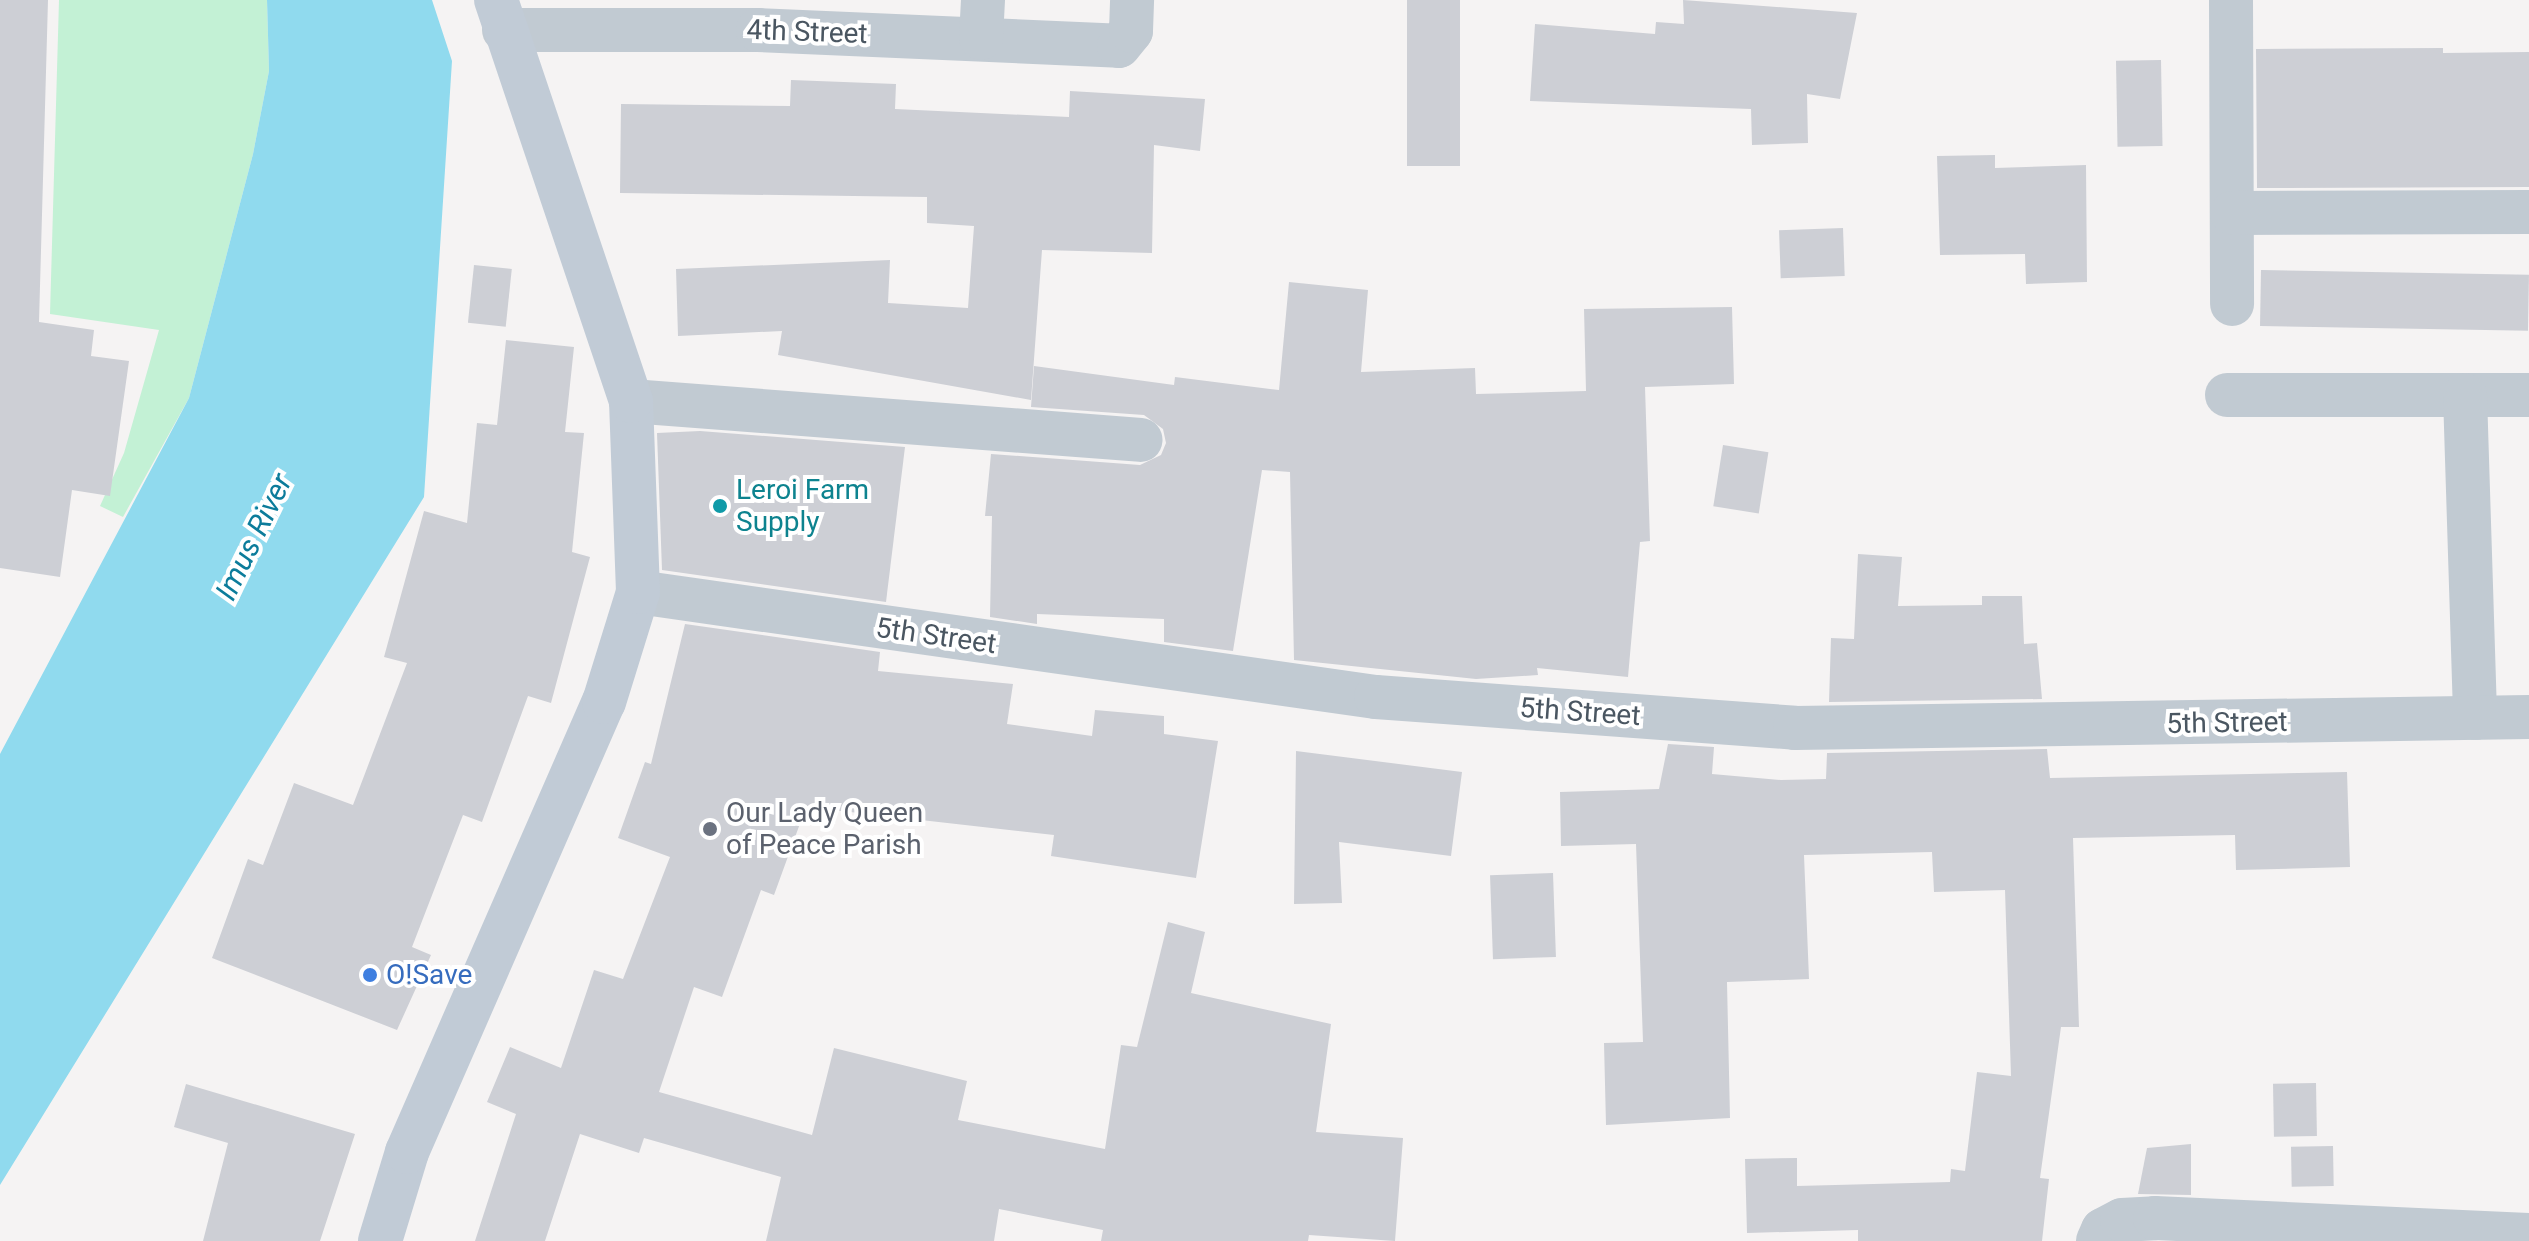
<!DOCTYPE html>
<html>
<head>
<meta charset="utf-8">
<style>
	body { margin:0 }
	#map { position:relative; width:2529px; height:1241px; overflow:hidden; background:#f5f3f3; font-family:Roboto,sans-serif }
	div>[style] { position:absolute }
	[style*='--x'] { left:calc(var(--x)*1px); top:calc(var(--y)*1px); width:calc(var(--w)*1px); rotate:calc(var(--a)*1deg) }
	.green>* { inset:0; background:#c3f1d5 }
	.water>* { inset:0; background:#90daee }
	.building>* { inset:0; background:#cdcfd5; transform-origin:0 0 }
	.minor>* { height:44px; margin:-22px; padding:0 22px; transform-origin:22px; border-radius:22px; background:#c1cad2 }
	.secondary>* { height:44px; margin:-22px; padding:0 22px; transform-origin:22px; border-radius:22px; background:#c1cbd6 }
	.dots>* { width:22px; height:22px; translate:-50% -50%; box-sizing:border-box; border:4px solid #fff; border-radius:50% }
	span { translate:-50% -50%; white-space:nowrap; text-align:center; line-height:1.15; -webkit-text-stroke:8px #fff; paint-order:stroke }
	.street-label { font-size:28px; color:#4a5661 }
	.culture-label { font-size:28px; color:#0d838f }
	.left { translate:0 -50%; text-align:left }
	.worship-label { font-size:28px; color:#5b616d }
	.shop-label { font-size:28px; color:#366cbe }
	.water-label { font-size:30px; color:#0c7c9b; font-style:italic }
</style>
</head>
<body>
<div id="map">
	<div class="green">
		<i style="clip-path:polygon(59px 0,267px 0,269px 71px,253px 154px,189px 398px,123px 517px,100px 506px,124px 453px,159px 330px,50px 314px)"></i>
	</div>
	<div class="water">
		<i style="clip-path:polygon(267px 0,432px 0,452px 61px,424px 497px,0 1185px,0 754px,189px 398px,253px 154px,269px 71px)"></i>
	</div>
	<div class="building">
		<i style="clip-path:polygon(0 0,48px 0,39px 322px,94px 330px,91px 356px,129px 361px,110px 496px,72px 490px,60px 577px,0 568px)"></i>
		<i style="left:1407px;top:0;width:53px;height:166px"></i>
		<i style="clip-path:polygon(1683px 0,1857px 13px,1840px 99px,1807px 94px,1808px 143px,1752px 145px,1751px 109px,1530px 101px,1535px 24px,1655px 34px,1656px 22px,1684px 24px)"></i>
		<i style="clip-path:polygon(2443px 48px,2443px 53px,2529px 52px,2529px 187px,2257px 188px,2256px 49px)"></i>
		<i style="left:2161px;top:60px;width:86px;height:45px;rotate:89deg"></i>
		<i style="clip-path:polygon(791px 80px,896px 84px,895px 109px,1069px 117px,1070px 91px,1205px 99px,1200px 151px,1154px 145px,1152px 253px,1042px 250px,1031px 400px,778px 355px,782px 331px,678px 336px,676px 269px,890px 260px,888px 303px,968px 308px,974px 226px,927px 223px,927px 197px,620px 193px,621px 104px,790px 106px)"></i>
		<i style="clip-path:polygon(1995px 155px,1995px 168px,2086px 165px,2087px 282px,2026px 284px,2025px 254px,1940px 255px,1937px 156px)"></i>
		<i style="left:1843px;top:228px;width:48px;height:64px;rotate:88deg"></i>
		<i style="left:474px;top:265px;width:38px;height:58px;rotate:6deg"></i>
		<i style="left:2261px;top:270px;width:268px;height:56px;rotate:1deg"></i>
		<i style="clip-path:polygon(1289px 282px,1368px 290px,1361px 372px,1475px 368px,1476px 394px,1586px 391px,1584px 309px,1732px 307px,1734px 384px,1645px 387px,1650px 541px,1640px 542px,1628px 677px,1537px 668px,1538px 675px,1476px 679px,1294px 660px,1290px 472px,1262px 470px,1233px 651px,1164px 642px,1164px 619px,1037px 614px,1037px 624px,990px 617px,992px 516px,985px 516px,991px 454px,1140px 465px,1161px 455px,1166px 443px,1163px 429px,1144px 415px,1031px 407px,1034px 366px,1174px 385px,1175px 377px,1279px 390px)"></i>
		<i style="clip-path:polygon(506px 340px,574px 347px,565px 432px,584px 433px,572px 552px,590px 557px,551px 703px,528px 696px,482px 822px,463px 815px,412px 947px,431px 955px,397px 1030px,212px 958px,248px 859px,263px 865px,294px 783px,353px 805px,407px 663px,384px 657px,424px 511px,467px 523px,477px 423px,497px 425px)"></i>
		<i style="clip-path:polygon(700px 431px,905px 447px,886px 602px,662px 570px,657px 433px)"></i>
		<i style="left:1723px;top:445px;width:46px;height:62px;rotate:9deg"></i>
		<i style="clip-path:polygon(1858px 554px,1902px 557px,1898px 606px,1982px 605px,1982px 596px,2022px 596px,2024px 644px,2037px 643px,2042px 699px,1829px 702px,1831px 638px,1854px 639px)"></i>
		<i style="clip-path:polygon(685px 624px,880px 652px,878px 671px,1013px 684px,1007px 724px,1092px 736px,1095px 710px,1164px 716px,1164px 734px,1218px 741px,1196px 878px,1051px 856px,1054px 835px,806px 807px,774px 895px,761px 890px,722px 997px,694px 987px,659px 1092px,812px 1135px,834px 1048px,967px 1081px,958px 1120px,1105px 1149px,1121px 1045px,1137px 1047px,1168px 922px,1205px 932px,1191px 993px,1331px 1024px,1316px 1132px,1403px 1138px,1395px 1241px,1309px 1235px,1308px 1241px,1101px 1241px,1103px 1230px,999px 1209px,994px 1241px,766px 1241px,781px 1177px,644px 1138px,639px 1153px,580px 1134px,545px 1241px,475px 1241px,516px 1114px,487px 1102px,510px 1047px,561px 1068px,594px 970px,623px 979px,670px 857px,618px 838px,645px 762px,651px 764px)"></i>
		<i style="clip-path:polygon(1668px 744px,1714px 747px,1712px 774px,1781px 780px,1826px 779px,1827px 753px,2047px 749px,2050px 778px,2347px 772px,2350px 867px,2236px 870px,2235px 835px,2073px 838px,2079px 1027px,2061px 1027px,2040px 1178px,2049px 1179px,2042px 1241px,1858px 1241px,1858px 1230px,1747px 1233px,1745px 1159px,1797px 1158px,1797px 1186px,1950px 1182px,1951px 1169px,1965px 1171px,1977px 1072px,2011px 1076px,2005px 890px,1934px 892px,1932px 852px,1804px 855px,1809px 979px,1727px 982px,1730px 1118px,1606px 1125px,1604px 1043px,1643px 1042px,1636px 844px,1561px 846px,1560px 792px,1659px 789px)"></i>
		<i style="clip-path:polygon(1296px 751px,1462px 772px,1451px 856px,1339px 842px,1342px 903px,1294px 904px)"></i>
		<i style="left:1553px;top:873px;width:84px;height:63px;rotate:88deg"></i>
		<i style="left:2316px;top:1083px;width:53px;height:43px;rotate:89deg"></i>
		<i style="clip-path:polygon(186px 1084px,355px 1134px,320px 1241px,203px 1241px,228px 1143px,174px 1127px)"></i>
		<i style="clip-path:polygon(2191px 1144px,2191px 1195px,2138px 1194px,2147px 1148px)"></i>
		<i style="left:2333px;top:1146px;width:40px;height:42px;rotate:89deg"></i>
	</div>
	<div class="minor">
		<i style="--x:2231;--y:0;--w:304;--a:89.8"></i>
		<i style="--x:504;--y:30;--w:254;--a:0"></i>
		<i style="--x:758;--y:30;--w:361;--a:2.5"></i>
		<i style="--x:1119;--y:46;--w:19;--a:-51"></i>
		<i style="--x:1131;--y:31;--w:31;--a:-88"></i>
		<i style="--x:981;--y:38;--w:38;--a:-87"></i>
		<i style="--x:2232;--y:213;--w:297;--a:-0.2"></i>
		<i style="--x:2227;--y:395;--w:302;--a:0"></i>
		<i style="--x:2465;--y:395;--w:323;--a:88.2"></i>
		<i style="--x:631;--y:401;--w:511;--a:4.37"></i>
		<i style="--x:638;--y:592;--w:745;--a:8.1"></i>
		<i style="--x:1376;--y:697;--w:420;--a:4.2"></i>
		<i style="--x:1795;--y:728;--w:734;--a:-0.86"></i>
		<i style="--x:2098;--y:1241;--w:12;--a:-66"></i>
		<i style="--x:2103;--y:1230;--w:21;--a:-28"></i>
		<i style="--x:2122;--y:1220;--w:33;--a:-3"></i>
		<i style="--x:2155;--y:1218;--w:374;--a:2.6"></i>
	</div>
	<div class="secondary">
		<i style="--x:380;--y:1241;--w:93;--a:-73.1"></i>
		<i style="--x:407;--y:1152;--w:491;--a:-66.4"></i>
		<i style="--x:604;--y:702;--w:115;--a:-72.8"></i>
		<i style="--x:638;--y:592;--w:191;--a:-92.1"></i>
		<i style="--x:631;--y:401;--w:423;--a:-108.6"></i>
	</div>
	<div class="dots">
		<i style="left:720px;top:506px;background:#0f9aa8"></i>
		<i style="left:710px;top:829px;background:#6b7280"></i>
		<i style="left:370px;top:975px;background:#3f7fe0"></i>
	</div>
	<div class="street-label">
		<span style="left:807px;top:32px;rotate:2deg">4th Street</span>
		<span style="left:936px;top:636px;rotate:8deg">5th Street</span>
		<span style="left:1580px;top:712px;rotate:4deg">5th Street</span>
		<span style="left:2227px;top:723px;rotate:-1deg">5th Street</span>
	</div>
	<div class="culture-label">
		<span class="left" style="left:736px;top:506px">Leroi Farm<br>Supply</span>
	</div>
	<div class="worship-label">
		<span class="left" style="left:726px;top:829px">Our Lady Queen<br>of Peace Parish</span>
	</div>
	<div class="shop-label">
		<span class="left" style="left:386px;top:975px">O!Save</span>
	</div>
	<div class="water-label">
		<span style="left:254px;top:537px;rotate:-64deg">Imus River</span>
	</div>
</div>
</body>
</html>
